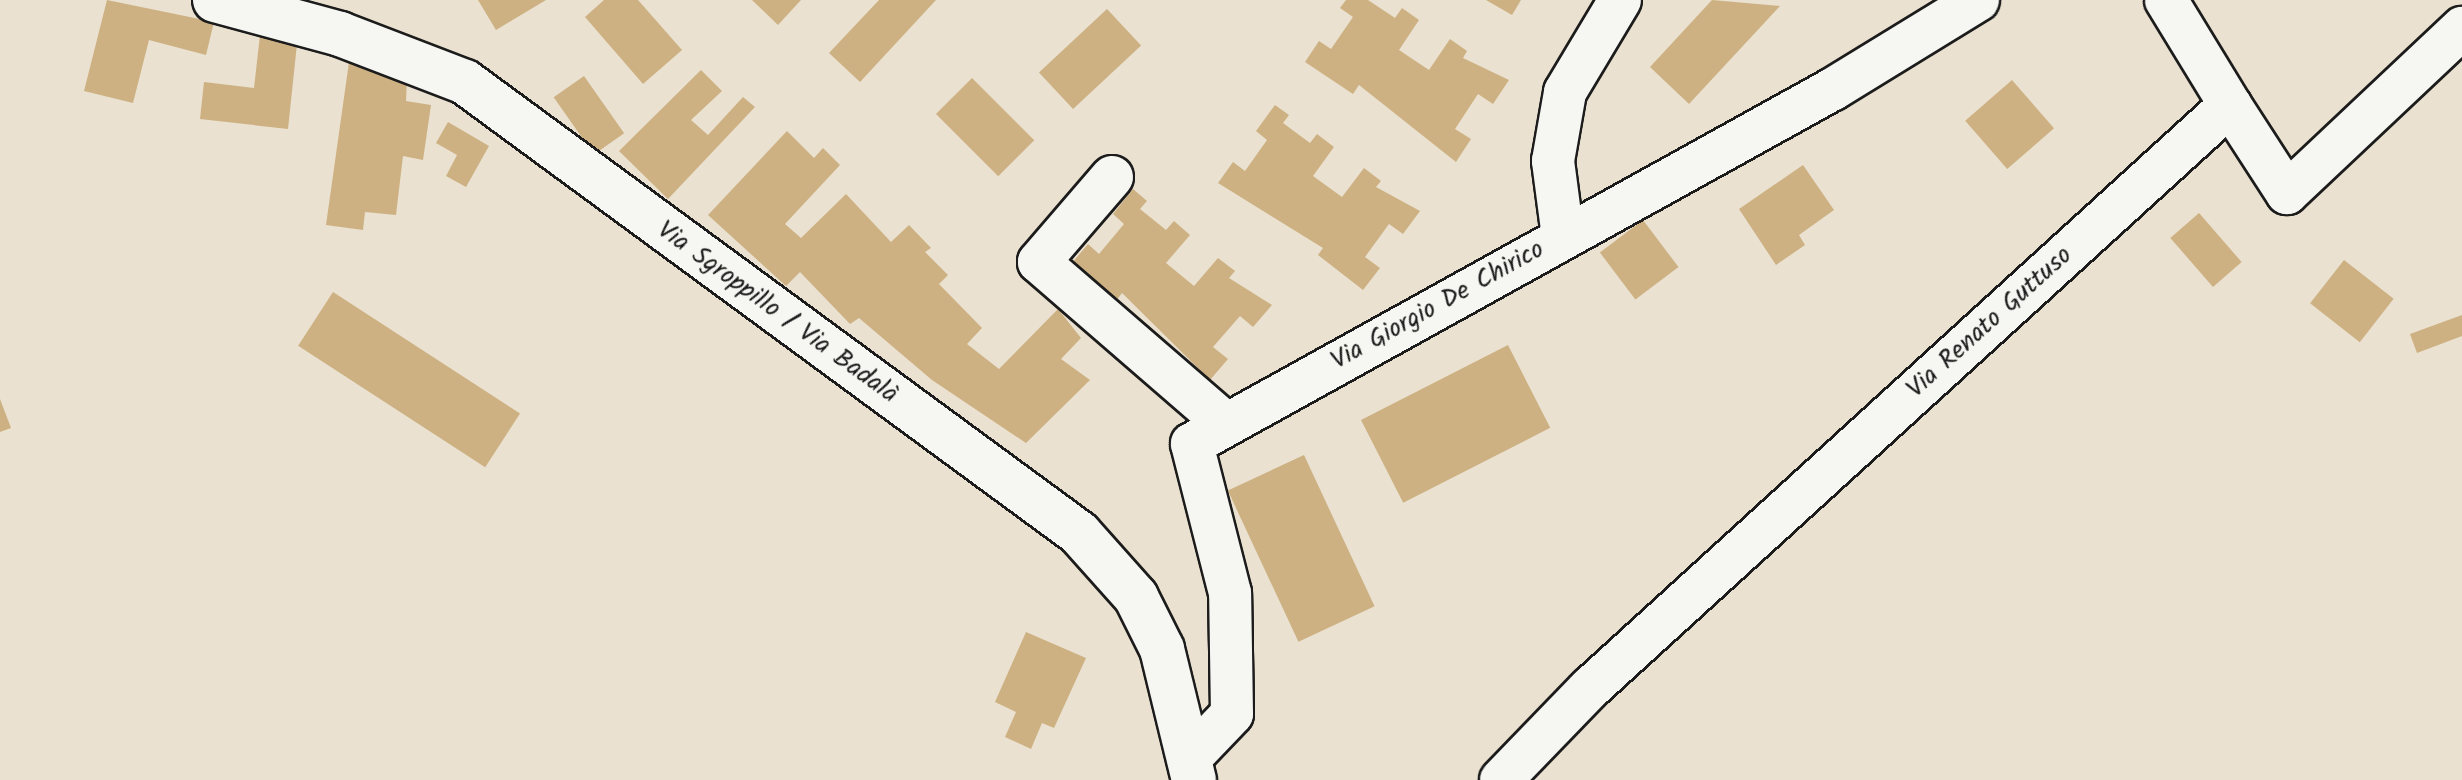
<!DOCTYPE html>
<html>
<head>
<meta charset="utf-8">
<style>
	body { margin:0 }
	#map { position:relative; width:2462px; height:780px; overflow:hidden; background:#eae1d0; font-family:Kalam,sans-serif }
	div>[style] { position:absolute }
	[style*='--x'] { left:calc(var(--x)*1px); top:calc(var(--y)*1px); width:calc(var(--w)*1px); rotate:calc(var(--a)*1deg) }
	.building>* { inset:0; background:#cdb182; transform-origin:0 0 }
	.roads { filter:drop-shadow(2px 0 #1c1c1c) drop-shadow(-2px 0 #1c1c1c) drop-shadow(0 2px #1c1c1c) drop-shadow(0 -2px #1c1c1c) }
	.street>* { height:42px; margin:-21px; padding:0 21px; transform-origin:21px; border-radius:21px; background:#f6f6f2 }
	.secondary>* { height:44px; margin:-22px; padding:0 22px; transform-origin:22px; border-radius:22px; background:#f6f6f2 }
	span { translate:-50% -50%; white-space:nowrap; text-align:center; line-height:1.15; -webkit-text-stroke:6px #f6f6f2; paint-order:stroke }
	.street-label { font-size:26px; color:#1c1c1c }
</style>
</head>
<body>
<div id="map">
	<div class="building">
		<i style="clip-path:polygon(107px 0,214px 22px,206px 55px,149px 40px,133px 103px,84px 91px)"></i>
		<i style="clip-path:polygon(478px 0,546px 0,496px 30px)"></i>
		<i style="clip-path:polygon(604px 0,638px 0,682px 50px,643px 84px,585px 17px)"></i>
		<i style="clip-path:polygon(752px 0,801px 0,778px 25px)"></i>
		<i style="clip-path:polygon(879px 0,936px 0,860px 82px,829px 53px)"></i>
		<i style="clip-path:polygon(1346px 0,1368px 0,1395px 18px,1402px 8px,1419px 20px,1399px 50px,1429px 70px,1450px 39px,1467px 51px,1463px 58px,1509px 80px,1493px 104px,1478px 94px,1455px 129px,1471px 139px,1456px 162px,1359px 85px,1353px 94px,1305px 62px,1319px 41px,1331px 49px,1353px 17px,1340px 8px)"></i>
		<i style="clip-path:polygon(1486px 0,1521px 0,1512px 15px)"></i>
		<i style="clip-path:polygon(1712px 0,1780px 6px,1689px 104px,1650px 67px)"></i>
		<i style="left:1107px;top:9px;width:50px;height:93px;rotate:47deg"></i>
		<i style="clip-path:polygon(260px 35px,297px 44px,288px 129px,200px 119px,204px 82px,254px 88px)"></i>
		<i style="clip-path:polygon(349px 62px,407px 78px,406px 101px,431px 105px,423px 160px,403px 156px,396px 215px,365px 212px,363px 230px,326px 225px)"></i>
		<i style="clip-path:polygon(701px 70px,722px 91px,691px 120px,708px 135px,743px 97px,755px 107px,668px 199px,619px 151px)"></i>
		<i style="left:584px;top:76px;width:70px;height:37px;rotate:55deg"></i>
		<i style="left:972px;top:78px;width:88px;height:51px;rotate:45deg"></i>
		<i style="left:2012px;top:80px;width:64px;height:62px;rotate:49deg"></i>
		<i style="clip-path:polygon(1275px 105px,1289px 115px,1283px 123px,1310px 143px,1317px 134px,1334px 147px,1313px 176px,1342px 197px,1364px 168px,1381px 181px,1376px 187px,1420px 211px,1403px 234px,1389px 224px,1365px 257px,1380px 268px,1363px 290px,1318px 255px,1323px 248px,1218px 183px,1233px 162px,1245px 171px,1267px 140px,1256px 131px)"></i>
		<i style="clip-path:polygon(448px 122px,489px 146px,466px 187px,446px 176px,457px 155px,436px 143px)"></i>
		<i style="clip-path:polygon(787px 131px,814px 158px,823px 148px,840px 165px,785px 224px,801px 238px,846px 194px,891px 242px,909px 225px,931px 248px,925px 252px,948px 275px,939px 284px,982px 328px,967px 344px,999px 369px,1058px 309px,1081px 338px,1061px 359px,1090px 380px,1026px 443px,932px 380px,859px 318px,850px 324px,800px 272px,786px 286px,708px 215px)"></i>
		<i style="clip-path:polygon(1803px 165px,1834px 210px,1799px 235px,1805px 245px,1776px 265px,1739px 209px)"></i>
		<i style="clip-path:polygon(1133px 189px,1147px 201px,1140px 209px,1166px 230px,1174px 221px,1190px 235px,1166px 263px,1194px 286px,1218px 258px,1235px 271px,1229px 278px,1272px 305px,1253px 327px,1240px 316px,1213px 347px,1228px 359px,1210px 380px,1122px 293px,1116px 301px,1072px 263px,1088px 244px,1099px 254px,1124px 224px,1113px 214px)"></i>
		<i style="left:2199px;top:213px;width:65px;height:38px;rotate:49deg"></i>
		<i style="left:1643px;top:220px;width:59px;height:54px;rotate:53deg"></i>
		<i style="left:2344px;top:260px;width:63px;height:55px;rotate:38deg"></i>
		<i style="left:333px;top:292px;width:223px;height:64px;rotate:33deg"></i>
		<i style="clip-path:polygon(2462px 315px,2462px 336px,2417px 353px,2410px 334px)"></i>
		<i style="left:1508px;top:345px;width:93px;height:165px;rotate:63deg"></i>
		<i style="clip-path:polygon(0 399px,11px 428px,0 432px)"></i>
		<i style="left:1304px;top:455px;width:167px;height:84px;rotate:65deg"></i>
		<i style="clip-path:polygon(1026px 632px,1086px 658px,1054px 728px,1042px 723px,1031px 749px,1005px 737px,1016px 712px,995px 702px)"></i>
	</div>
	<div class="roads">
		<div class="street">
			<i style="--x:2166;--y:0;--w:123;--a:58.6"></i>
			<i style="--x:1112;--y:177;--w:112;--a:130.7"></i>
			<i style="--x:1039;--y:262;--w:247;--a:40.9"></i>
			<i style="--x:1563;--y:237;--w:77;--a:-97.5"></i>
			<i style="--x:1553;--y:161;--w:70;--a:-80.1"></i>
			<i style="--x:1565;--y:92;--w:107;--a:-59.1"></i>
			<i style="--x:1189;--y:759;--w:62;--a:-46.3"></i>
			<i style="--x:1232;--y:714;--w:121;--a:-90.9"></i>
			<i style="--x:1230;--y:593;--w:154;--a:-104.3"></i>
			<i style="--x:1192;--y:444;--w:733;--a:-28.98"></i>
			<i style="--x:1833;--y:89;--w:170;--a:-31.5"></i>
			<i style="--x:1501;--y:780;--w:127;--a:-46"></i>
			<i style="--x:1589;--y:689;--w:867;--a:-42.34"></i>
			<i style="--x:2230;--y:105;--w:105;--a:57.1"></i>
			<i style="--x:2287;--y:193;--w:241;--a:-43.3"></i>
		</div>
		<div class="secondary">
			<i style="--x:215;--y:0;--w:130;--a:15.2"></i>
			<i style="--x:340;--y:34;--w:134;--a:21"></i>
			<i style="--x:465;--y:82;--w:762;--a:36.3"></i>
			<i style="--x:1079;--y:533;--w:86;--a:48.3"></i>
			<i style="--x:1136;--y:597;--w:58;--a:63.4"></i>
			<i style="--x:1162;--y:649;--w:135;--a:76.3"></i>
		</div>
	</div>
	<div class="street-label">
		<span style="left:1438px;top:306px;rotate:-29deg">Via Giorgio De Chirico</span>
		<span style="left:777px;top:313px;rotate:36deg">Via Sgroppillo / Via Badalà</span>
		<span style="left:1990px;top:323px;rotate:-42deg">Via Renato Guttuso</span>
	</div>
</div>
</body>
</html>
